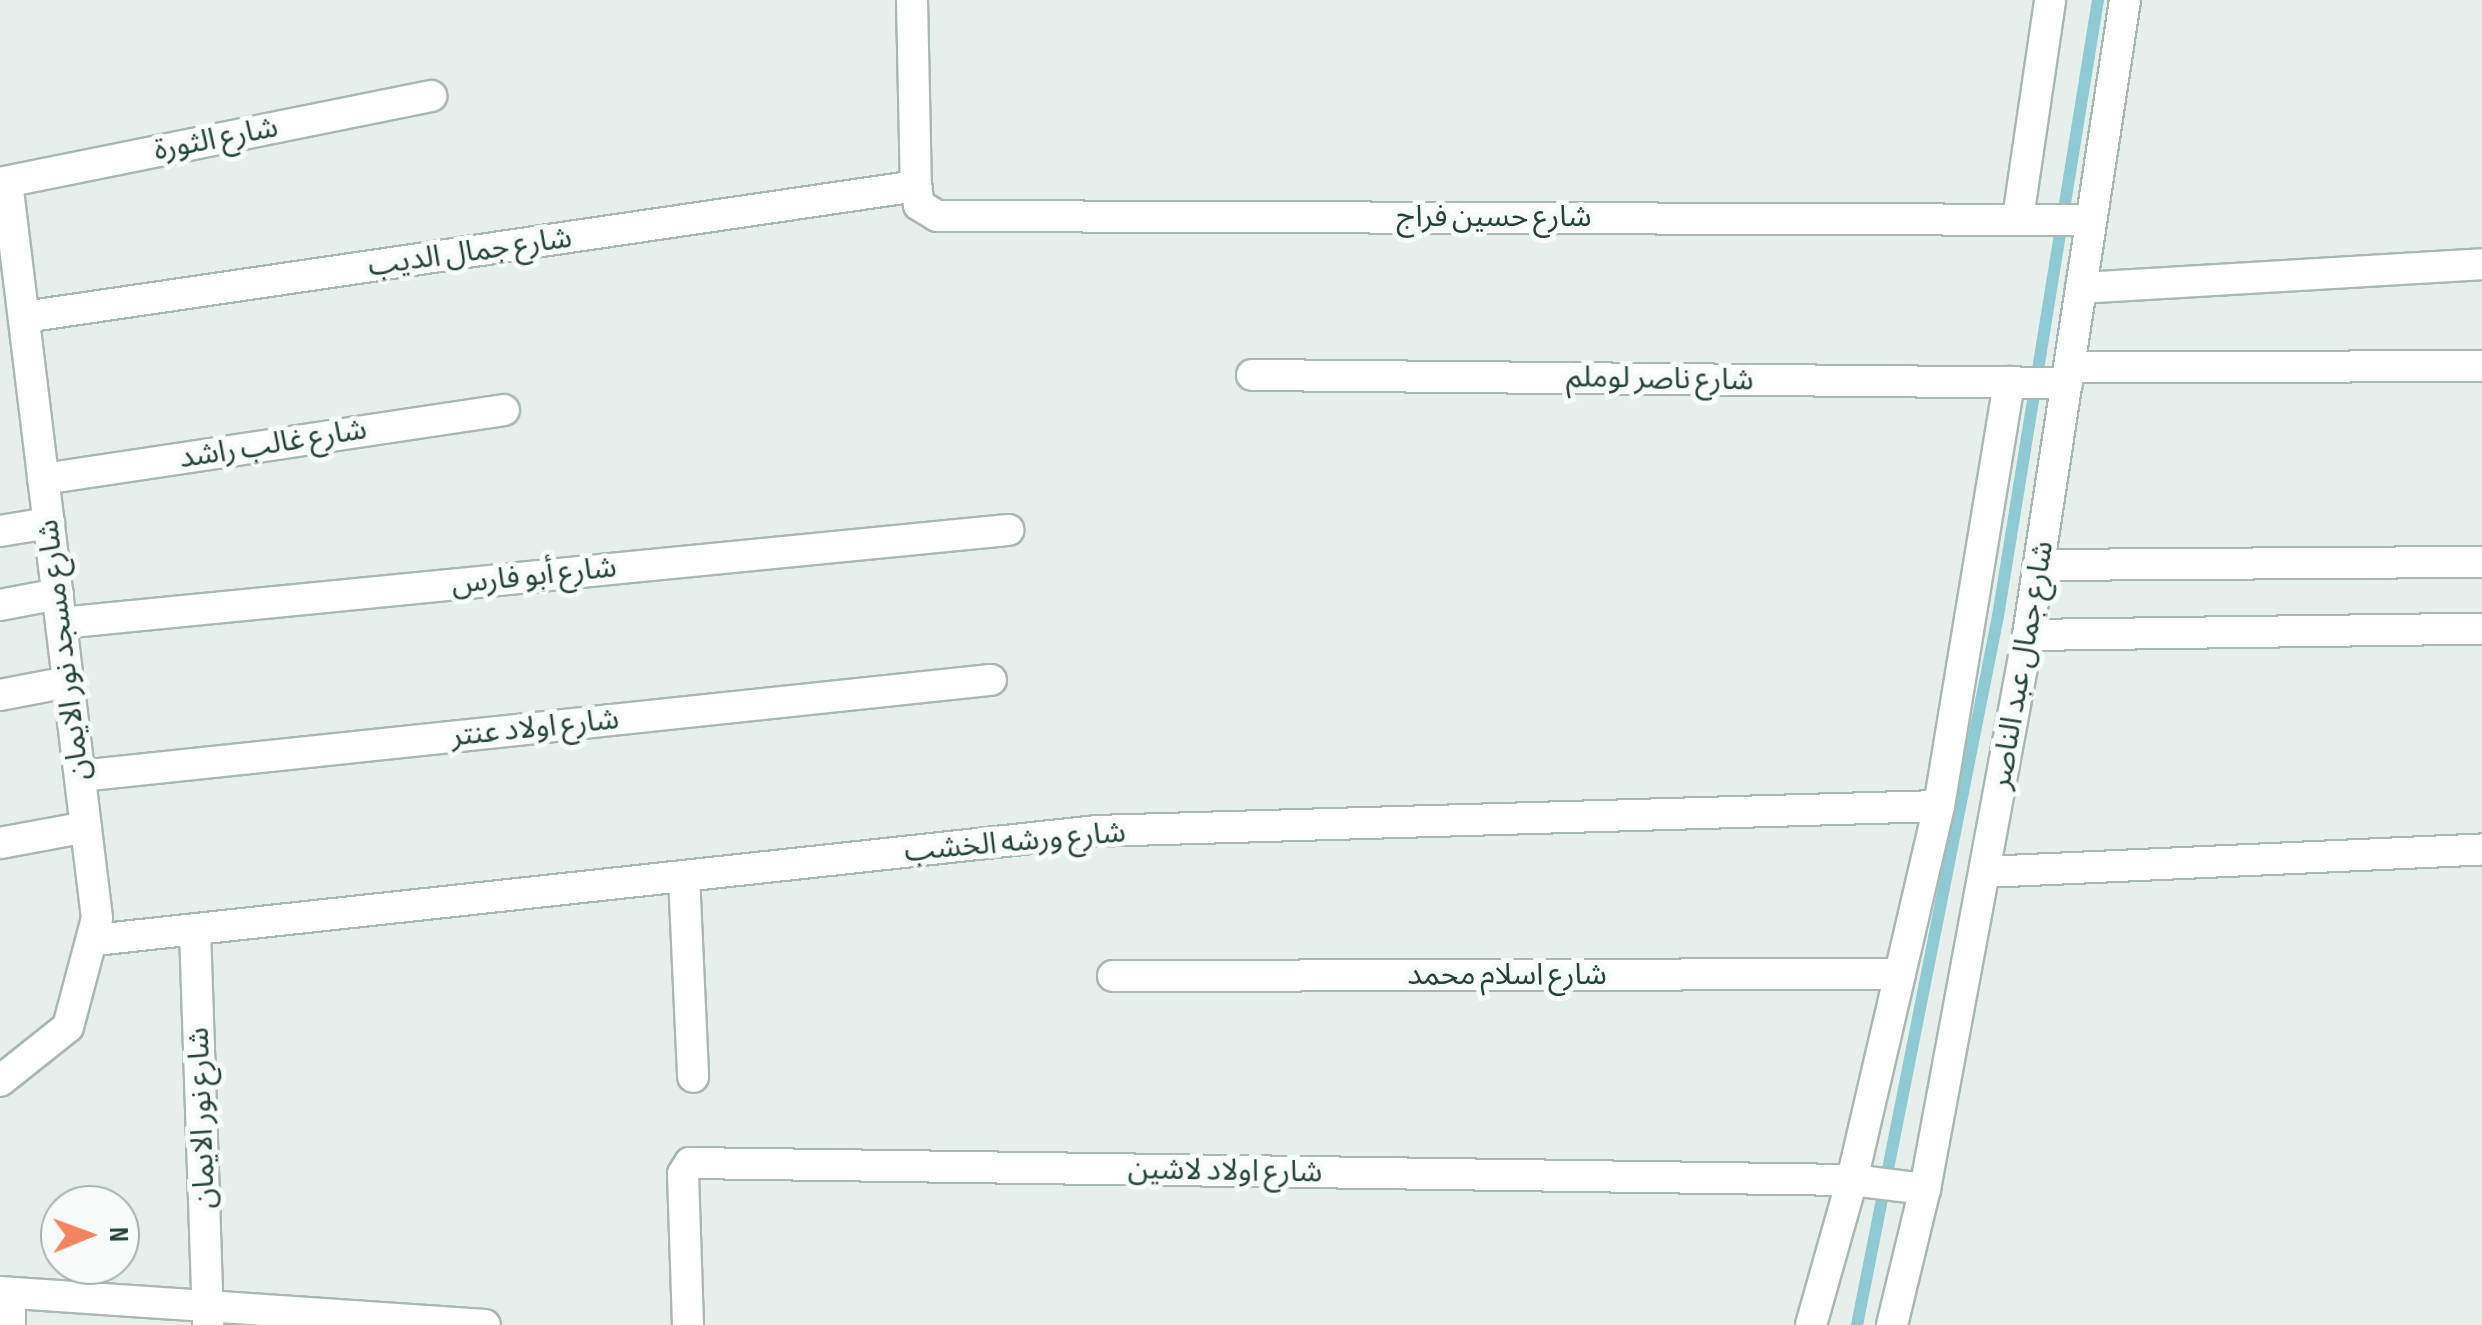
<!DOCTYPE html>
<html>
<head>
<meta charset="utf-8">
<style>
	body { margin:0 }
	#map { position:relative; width:2482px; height:1325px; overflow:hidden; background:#e6efeb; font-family:"Sofia Sans Condensed","Noto Sans Arabic",sans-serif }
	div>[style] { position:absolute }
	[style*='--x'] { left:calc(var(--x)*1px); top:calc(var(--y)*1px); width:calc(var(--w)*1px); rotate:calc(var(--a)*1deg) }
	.stream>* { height:12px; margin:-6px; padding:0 6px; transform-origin:6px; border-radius:6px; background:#8ec9d4 }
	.roads { filter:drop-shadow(2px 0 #a8b8b2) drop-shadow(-2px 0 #a8b8b2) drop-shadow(0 2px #a8b8b2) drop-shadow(0 -2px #a8b8b2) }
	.minor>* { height:30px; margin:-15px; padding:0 15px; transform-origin:15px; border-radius:15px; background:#fff }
	.tertiary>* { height:30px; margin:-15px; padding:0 15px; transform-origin:15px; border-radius:15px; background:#fff }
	span { translate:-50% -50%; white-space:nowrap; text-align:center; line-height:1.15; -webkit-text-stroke:10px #f7fbf9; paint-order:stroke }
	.street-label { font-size:30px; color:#24423a }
	.north { position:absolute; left:40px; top:1185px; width:100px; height:100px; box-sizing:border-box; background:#f7fbf9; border:2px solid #a3b1ad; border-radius:50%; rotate:89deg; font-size:28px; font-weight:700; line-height:40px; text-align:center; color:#24423a }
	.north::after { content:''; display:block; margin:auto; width:35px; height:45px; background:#f4845f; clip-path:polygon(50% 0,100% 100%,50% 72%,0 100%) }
</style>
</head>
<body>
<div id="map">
	<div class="stream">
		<i style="--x:1857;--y:1325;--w:723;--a:-78.75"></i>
		<i style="--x:1998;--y:616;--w:624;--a:-80.78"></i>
	</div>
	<div class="roads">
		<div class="minor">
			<i style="--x:912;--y:0;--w:186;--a:88.8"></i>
			<i style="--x:916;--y:186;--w:19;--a:81"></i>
			<i style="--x:919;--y:205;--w:21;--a:31"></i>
			<i style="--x:937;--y:216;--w:1153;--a:0.2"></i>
			<i style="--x:0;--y:183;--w:440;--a:-11.4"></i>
			<i style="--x:2018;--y:218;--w:220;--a:-81.6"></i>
			<i style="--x:2081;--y:288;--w:402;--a:-3.4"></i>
			<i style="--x:24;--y:317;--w:902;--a:-8.35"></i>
			<i style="--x:2069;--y:367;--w:413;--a:-0.1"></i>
			<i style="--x:1252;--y:375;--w:815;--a:0.56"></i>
			<i style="--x:43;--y:479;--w:466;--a:-8.5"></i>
			<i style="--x:0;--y:531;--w:50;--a:-9.3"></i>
			<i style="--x:2040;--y:565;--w:442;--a:-0.4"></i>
			<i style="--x:0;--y:605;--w:59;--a:-10.7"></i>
			<i style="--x:61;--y:623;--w:952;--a:-5.61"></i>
			<i style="--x:2028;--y:635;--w:454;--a:-0.8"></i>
			<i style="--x:0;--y:695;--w:69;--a:-10.8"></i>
			<i style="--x:80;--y:776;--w:916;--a:-6.02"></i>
			<i style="--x:0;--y:843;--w:87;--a:-10.5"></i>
			<i style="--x:1985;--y:872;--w:498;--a:-2.6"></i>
			<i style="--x:684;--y:876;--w:201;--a:87.4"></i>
			<i style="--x:195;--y:929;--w:396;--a:88.1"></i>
			<i style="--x:95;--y:940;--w:1007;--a:-6.21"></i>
			<i style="--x:1096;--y:831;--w:843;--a:-1.7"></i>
			<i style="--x:1113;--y:976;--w:787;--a:-0.15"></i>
			<i style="--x:0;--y:1081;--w:87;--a:-38.5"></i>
			<i style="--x:68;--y:1027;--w:113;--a:-75.1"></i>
			<i style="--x:97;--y:918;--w:741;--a:-96.97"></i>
			<i style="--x:0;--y:1292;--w:486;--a:3.9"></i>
			<i style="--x:10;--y:1325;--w:32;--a:-90"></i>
			<i style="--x:688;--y:1325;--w:151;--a:-91.9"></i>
			<i style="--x:683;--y:1174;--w:13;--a:-58"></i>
			<i style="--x:690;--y:1163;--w:1162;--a:0.84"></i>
			<i style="--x:1852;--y:1180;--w:74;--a:7"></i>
			<i style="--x:1811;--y:1325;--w:151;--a:-74.2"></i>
			<i style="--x:1852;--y:1180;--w:384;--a:-76.9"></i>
			<i style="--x:1939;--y:806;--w:430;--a:-80.6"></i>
		</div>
		<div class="tertiary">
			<i style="--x:1892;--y:1325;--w:140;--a:-76.4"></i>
			<i style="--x:1925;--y:1189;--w:563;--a:-79.47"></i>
			<i style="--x:2028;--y:635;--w:642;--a:-81.31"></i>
		</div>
	</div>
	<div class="street-label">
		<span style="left:216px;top:139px;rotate:-11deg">شارع الثورة</span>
		<span style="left:1494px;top:217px">شارع حسين فراج</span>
		<span style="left:470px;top:252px;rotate:-8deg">شارع جمال الديب</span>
		<span style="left:1660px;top:379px;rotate:1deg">شارع ناصر لوملم</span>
		<span style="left:273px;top:444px;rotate:-9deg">شارع غالب راشد</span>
		<span style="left:534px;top:576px;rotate:-6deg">شارع أبو فارس</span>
		<span style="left:64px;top:650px;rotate:-97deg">شارع مسجد نور الايمان</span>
		<span style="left:2022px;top:665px;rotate:-80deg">شارع جمال عبد الناصر</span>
		<span style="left:535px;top:728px;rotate:-6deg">شارع اولاد عنتر</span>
		<span style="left:1015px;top:842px;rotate:-5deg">شارع ورشه الخشب</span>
		<span style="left:1507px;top:975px">شارع اسلام محمد</span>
		<span style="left:202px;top:1118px;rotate:-92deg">شارع نور الايمان</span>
		<span style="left:1225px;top:1171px;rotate:1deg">شارع اولاد لاشين</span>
	</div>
	<div class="north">N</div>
</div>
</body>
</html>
